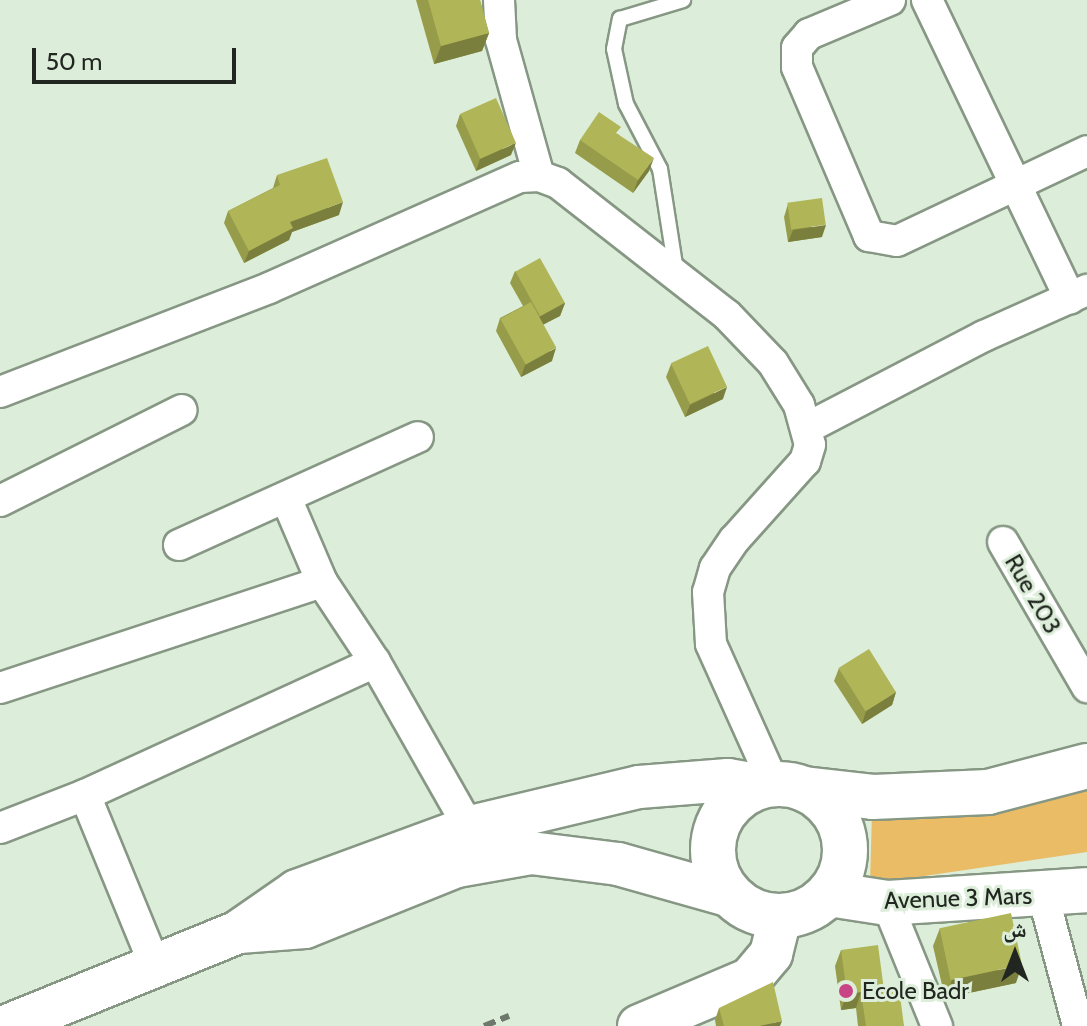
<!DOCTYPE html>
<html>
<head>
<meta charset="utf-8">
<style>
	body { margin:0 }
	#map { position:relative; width:1087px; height:1026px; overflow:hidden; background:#dceed9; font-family:Cabin,"Noto Naskh Arabic",sans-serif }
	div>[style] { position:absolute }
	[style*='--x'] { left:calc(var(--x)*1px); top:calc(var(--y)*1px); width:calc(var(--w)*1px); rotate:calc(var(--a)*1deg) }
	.green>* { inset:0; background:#e9bc65 }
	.roads { filter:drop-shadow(2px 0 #869784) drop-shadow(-2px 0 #869784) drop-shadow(0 2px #869784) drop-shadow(0 -2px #869784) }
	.lane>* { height:14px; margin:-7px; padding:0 7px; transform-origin:7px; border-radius:7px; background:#fff }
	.street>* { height:30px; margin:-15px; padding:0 15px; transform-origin:15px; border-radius:15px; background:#fff }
	.secondary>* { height:42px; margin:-21px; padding:0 21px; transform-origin:21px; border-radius:21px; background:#fff }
	.primary>* { height:44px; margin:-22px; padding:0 22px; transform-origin:22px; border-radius:22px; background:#fff }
	.primary>.ring { margin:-22px; padding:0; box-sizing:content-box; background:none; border:44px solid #fff; border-radius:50% }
	.rail>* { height:6px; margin-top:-3px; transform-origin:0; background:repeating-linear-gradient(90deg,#6e796d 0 12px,transparent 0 18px) }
	.wall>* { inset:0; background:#979c4b }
	.shaded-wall>* { inset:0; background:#7b7f3d }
	.building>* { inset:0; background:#b0b557; transform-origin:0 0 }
	.dots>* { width:22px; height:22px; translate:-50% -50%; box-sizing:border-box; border:4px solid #dceed9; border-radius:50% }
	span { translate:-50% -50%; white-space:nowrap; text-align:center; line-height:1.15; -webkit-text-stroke:6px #dceed9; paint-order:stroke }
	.street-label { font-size:24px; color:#212720 }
	.poi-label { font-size:24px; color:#212720 }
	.left { translate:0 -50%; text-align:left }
	.north { position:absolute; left:975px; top:914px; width:80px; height:80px; -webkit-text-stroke:6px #dceed9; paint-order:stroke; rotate:0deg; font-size:22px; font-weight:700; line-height:32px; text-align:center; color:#212720 }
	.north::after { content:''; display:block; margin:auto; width:28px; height:36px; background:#212720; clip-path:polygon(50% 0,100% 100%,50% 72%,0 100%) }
	.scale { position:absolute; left:32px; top:48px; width:204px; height:36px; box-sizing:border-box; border:4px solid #212720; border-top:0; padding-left:10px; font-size:24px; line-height:28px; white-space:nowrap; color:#212720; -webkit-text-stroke:6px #dceed9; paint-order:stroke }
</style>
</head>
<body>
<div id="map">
	<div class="green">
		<i style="clip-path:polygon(1087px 777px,1087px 852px,870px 884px,872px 812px)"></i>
	</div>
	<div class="roads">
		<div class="lane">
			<i style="--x:676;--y:271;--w:103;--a:-98.9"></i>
			<i style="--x:660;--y:169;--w:73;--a:-117.6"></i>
			<i style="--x:626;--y:104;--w:56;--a:-102.3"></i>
			<i style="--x:614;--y:49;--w:31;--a:-79"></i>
			<i style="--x:620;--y:19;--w:66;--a:-16.8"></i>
		</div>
		<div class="street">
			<i style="--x:499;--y:0;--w:40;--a:87.1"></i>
			<i style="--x:501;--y:40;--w:141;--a:74.4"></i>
			<i style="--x:890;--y:0;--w:88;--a:157.2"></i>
			<i style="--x:809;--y:34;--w:18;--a:131"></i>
			<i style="--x:797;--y:48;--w:19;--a:90"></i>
			<i style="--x:797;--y:67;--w:184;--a:66.9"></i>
			<i style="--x:869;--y:236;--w:28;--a:10"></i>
			<i style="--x:897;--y:241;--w:210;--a:-25.3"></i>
			<i style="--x:927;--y:0;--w:331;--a:64.4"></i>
			<i style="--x:0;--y:392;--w:288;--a:-21.1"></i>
			<i style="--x:269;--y:288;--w:274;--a:-23.9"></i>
			<i style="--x:520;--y:177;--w:19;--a:-3"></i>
			<i style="--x:539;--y:176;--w:20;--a:20"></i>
			<i style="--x:558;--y:183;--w:214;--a:38"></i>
			<i style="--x:727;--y:315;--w:66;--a:46.2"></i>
			<i style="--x:773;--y:363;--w:49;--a:58.2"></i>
			<i style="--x:799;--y:405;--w:41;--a:74.6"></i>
			<i style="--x:810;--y:445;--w:17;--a:107"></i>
			<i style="--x:805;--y:461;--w:106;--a:131.9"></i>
			<i style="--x:734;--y:540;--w:34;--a:124"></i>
			<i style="--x:715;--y:568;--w:25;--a:106"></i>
			<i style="--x:708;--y:592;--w:52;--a:86.7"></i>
			<i style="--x:711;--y:644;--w:154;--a:65.8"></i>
			<i style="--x:807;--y:428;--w:199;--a:-27.5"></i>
			<i style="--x:984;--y:336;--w:113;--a:-24.1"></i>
			<i style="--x:286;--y:498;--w:91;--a:66.8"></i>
			<i style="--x:322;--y:582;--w:96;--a:56.5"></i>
			<i style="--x:375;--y:662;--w:208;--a:60.4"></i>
			<i style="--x:0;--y:501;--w:203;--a:-26.6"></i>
			<i style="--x:1003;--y:542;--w:168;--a:59.9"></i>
			<i style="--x:179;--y:545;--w:262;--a:-24.3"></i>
			<i style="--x:0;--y:688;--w:339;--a:-18.2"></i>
			<i style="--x:85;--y:795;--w:187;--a:67.7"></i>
			<i style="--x:0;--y:828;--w:91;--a:-21.2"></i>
			<i style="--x:85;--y:795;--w:319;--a:-24.6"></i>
			<i style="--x:1043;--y:895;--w:136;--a:75"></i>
			<i style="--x:887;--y:903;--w:133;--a:67.9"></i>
		</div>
		<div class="secondary">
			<i style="--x:239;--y:932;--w:66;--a:-4.3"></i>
			<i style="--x:305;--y:927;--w:164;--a:-21.9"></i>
			<i style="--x:457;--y:866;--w:75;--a:-10"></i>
			<i style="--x:531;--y:853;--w:88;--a:7.2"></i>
			<i style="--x:618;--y:864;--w:117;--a:15.8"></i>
			<i style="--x:7;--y:1026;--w:249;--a:-22.1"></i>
			<i style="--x:238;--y:932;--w:72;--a:-34.8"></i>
			<i style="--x:297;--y:891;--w:185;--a:-20.2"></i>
			<i style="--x:471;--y:827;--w:173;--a:-13.4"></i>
			<i style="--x:639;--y:787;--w:89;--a:-4.5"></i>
			<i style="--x:728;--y:780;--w:36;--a:10"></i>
			<i style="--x:639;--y:1026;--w:121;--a:-22.9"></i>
			<i style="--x:750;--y:979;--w:33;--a:-50"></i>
			<i style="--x:771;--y:954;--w:38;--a:-76"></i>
		</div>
		<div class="primary">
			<i class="ring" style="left:713px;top:784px;width:88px;height:88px"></i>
			<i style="--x:804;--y:789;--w:69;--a:6.6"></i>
			<i style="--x:873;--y:797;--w:115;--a:-2.5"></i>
			<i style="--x:988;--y:792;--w:102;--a:-14.7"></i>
			<i style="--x:829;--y:894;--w:59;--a:8.8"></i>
			<i style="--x:887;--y:903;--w:200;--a:-3.7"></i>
		</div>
	</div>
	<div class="rail">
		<i style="--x:484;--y:1026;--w:27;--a:-22"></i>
	</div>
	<div class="wall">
		<i style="clip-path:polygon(416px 0,480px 0,489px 33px,482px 51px,434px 64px)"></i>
		<i style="clip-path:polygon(460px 114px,511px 155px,476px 171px,456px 126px)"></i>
		<i style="clip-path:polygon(618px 134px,649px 171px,633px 193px,575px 153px,580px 140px)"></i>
		<i style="clip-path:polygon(277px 175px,339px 215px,292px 232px,289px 240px,244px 263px,224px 223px,228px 211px,273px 188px)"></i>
		<i style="clip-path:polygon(788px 204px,822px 237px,788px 242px,784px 217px)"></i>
		<i style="clip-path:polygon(515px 271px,565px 303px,560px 316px,543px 324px,552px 361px,521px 377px,496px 331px,500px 318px,523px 306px,510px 283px)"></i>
		<i style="clip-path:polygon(671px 364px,723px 399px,685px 417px,666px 377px)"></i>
		<i style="clip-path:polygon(839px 668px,896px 692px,892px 705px,862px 724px,834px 681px)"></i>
		<i style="clip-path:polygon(940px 928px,1016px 983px,945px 998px,933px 946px)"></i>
		<i style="clip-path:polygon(841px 950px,884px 990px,904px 1026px,858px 1026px,856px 1008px,841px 1010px,835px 966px)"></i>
		<i style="clip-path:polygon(719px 1008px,780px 1026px,716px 1026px,715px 1020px)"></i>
	</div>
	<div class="shaded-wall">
		<i style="clip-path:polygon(489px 33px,482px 51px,434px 64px,441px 46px)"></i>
		<i style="clip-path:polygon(516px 143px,511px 155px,476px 171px,480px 159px)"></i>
		<i style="clip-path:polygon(654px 158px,649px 171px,633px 193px,638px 180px)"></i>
		<i style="clip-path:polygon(343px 202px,339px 215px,292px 232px,289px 240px,244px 263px,249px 251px,290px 222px)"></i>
		<i style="clip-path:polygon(826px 225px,822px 237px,788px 242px,793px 230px)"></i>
		<i style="clip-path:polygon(565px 303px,560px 316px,535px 329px,540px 316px)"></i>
		<i style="clip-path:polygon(556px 348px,552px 361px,521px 377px,525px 365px)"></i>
		<i style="clip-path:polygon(727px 387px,723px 399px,685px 417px,690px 405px)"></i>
		<i style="clip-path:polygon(896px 692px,892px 705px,862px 724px,866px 711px)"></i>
		<i style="clip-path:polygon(1022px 965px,1016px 983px,945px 998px,952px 980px)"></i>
		<i style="clip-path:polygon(861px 992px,856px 1008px,841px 1010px,847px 994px)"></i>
		<i style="clip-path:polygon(782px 1021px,780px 1026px,759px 1026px)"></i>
	</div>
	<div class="building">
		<i style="clip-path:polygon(428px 0,480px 0,489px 33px,441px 46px)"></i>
		<i style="left:496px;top:98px;width:49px;height:39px;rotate:66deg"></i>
		<i style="clip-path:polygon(599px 112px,621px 127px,616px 133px,654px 158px,638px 180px,580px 140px)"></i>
		<i style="clip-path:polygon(327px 158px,343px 202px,290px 222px,293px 228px,249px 251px,228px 211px,280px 185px,277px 175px)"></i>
		<i style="left:822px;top:198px;width:27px;height:35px;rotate:82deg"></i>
		<i style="left:540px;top:258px;width:51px;height:28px;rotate:61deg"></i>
		<i style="left:531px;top:302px;width:52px;height:35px;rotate:61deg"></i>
		<i style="left:708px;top:346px;width:45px;height:41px;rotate:65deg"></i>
		<i style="left:869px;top:649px;width:51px;height:36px;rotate:58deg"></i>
		<i style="left:1011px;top:913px;width:53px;height:73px;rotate:78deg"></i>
		<i style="clip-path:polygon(878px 945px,884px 990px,899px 988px,904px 1026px,866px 1026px,861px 992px,847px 994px,841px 950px)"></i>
		<i style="clip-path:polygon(773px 982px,782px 1021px,759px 1026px,724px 1026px,719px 1008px)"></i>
	</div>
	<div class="dots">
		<i style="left:846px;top:991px;background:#c94485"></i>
	</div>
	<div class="street-label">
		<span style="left:1033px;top:594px;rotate:60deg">Rue 203</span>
		<span style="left:958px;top:898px;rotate:-2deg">Avenue 3 Mars</span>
	</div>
	<div class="poi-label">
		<span class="left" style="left:862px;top:991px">Ecole Badr</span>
	</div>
	<div class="north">ش</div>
	<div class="scale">50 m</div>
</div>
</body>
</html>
